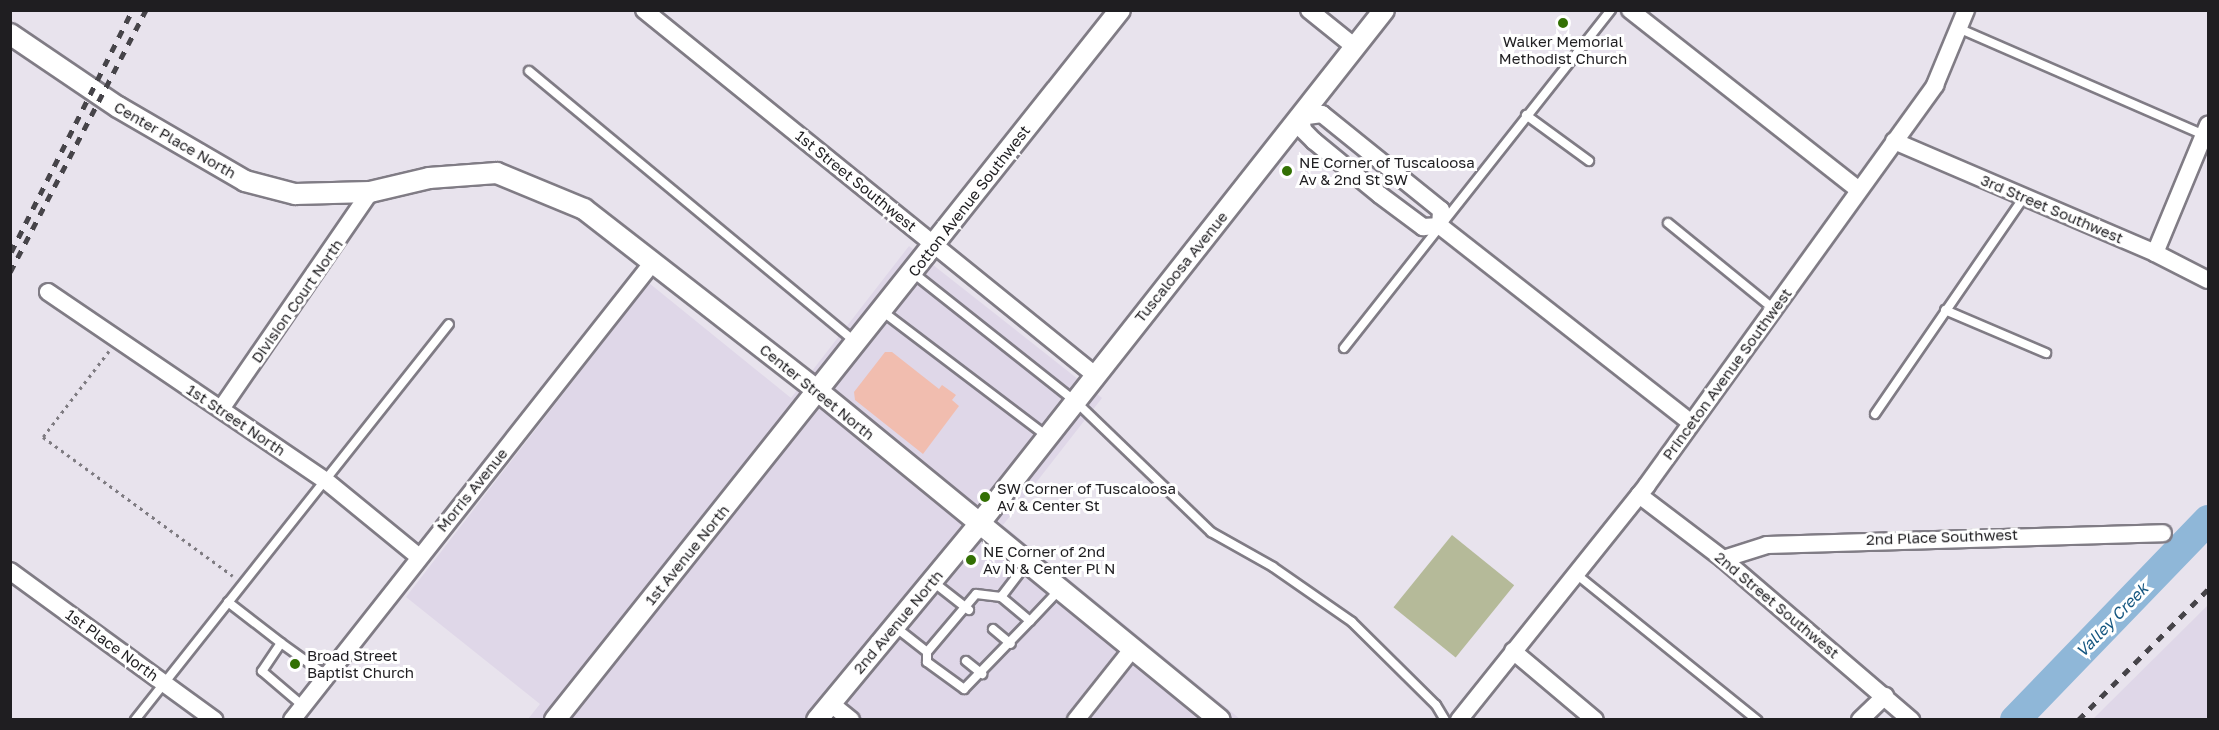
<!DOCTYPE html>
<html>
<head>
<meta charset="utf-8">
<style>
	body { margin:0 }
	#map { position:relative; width:2219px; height:730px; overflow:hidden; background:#e8e3ed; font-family:"Golos Text",sans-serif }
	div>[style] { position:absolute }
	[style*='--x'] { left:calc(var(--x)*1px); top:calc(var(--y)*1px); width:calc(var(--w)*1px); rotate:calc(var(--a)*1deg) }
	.built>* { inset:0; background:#dfd7e8 }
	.green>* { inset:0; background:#b5ba99; transform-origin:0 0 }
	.river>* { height:30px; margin:-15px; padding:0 15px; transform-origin:15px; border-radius:15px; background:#8fb7d8 }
	.building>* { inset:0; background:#f1bdaf }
	.path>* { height:3px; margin-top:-1.5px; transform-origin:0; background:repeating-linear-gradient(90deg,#7e7b81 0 3px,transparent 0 7.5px) }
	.roads { filter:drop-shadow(2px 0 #807c85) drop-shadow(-2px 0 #807c85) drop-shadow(0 2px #807c85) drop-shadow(0 -2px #807c85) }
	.service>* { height:8px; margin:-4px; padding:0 4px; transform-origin:4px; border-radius:4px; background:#fff }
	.minor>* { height:16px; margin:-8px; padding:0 8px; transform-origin:8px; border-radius:8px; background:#fff }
	.tertiary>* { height:20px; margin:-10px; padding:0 10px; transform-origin:10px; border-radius:10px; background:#fff }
	.rail>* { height:4.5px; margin-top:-2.25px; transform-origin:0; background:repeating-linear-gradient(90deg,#464449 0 8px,transparent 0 16px) }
	.dots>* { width:16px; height:16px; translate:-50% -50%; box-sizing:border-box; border:3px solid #fff; border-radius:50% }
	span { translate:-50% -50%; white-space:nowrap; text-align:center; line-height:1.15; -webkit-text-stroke:6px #fff; paint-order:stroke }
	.poi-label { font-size:15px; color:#1f1e21 }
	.left { translate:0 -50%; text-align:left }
	.street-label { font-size:15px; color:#1f1e21 }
	.water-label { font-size:16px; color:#165781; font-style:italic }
	.frame { position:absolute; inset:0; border:12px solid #1f1e21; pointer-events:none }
</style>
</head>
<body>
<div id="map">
	<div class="built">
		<i style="clip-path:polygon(909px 246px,1102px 398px,1003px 525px,1240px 719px,528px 719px,540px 704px,406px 597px,649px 283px,791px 398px)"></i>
		<i style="clip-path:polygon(2208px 605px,2208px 719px,2093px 719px)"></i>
	</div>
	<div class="green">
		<i style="left:1452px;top:535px;width:80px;height:93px;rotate:39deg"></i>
	</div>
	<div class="river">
		<i style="--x:2015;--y:720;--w:278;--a:-46"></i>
	</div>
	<div class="building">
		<i style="clip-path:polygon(885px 352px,892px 352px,939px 389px,942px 385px,956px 395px,952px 400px,959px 406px,923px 454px,855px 400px,854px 392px)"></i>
	</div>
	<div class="path">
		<i style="--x:109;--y:351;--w:108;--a:127.5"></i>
		<i style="--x:43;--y:437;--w:235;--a:36.2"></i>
	</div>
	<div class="roads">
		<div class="service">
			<i style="--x:1958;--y:28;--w:268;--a:23.5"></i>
			<i style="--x:529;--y:71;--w:425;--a:39.7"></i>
			<i style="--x:1526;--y:115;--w:78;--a:36.1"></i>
			<i style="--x:1668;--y:223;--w:136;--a:39.1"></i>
			<i style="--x:912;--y:272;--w:208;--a:38.4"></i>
			<i style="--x:1075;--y:401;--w:189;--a:43.9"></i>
			<i style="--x:1211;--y:532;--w:71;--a:29.4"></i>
			<i style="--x:1273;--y:567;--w:96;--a:34.8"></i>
			<i style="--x:1352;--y:622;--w:118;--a:44.7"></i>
			<i style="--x:1436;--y:705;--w:17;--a:59"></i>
			<i style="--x:1945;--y:310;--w:110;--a:23.1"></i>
			<i style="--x:882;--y:311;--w:208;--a:37.2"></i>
			<i style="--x:1344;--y:348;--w:431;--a:-51.7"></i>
			<i style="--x:1875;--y:414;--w:263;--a:-55.5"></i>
			<i style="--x:1576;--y:574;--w:233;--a:38.9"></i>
			<i style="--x:932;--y:581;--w:47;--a:38.1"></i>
			<i style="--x:1001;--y:597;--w:43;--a:-52.6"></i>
			<i style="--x:228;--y:602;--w:67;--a:37.7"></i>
			<i style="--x:281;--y:643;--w:34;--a:124"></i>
			<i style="--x:262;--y:671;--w:54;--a:40.5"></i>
			<i style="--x:1030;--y:621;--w:44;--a:-46.8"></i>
			<i style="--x:894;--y:626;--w:42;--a:38.2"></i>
			<i style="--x:927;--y:652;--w:10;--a:90"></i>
			<i style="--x:927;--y:662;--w:46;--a:36.1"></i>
			<i style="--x:964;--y:689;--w:95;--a:-45.9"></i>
			<i style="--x:1030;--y:621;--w:38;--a:-140"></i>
			<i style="--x:1001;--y:597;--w:25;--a:-173"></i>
			<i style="--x:976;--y:594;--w:76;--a:130.2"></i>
			<i style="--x:993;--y:629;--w:23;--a:40"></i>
			<i style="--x:281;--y:643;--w:57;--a:35.7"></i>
			<i style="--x:966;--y:661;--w:21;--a:39"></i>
			<i style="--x:135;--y:720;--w:505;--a:-51.59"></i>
		</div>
		<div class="minor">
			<i style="--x:644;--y:10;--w:580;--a:38.98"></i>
			<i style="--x:1309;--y:10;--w:59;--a:38.8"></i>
			<i style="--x:1630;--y:10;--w:291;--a:38.2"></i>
			<i style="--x:1894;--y:141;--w:284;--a:23.2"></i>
			<i style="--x:2155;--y:253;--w:59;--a:27"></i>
			<i style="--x:1440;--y:226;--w:16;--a:-86"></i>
			<i style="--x:1441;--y:210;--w:153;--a:-141.1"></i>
			<i style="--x:1322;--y:114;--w:21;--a:172"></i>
			<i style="--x:1301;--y:117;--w:13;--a:81"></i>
			<i style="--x:1303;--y:130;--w:16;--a:45"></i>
			<i style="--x:1314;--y:141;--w:85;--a:39.3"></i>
			<i style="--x:1380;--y:195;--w:54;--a:36.7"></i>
			<i style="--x:1423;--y:227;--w:17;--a:-3"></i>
			<i style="--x:1440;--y:226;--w:318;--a:38.1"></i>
			<i style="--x:2155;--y:253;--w:139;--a:-67.5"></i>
			<i style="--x:48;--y:292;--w:335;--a:34.2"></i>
			<i style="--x:325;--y:480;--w:122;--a:39.3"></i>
			<i style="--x:221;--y:409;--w:263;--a:-55.5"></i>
			<i style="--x:1639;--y:495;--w:106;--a:37.3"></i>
			<i style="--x:1723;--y:559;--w:248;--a:40.6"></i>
			<i style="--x:1723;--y:559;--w:46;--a:-17.7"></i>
			<i style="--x:1767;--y:545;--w:396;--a:-1.7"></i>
			<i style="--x:10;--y:571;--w:253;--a:36.1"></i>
			<i style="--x:1513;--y:651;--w:107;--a:40.1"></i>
			<i style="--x:830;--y:703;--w:27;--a:39"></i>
			<i style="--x:292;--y:720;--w:583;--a:-51.75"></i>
			<i style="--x:1076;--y:720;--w:92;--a:-51.6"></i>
			<i style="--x:1459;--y:720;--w:301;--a:-51.3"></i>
			<i style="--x:1647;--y:485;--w:493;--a:-54.2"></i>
			<i style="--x:1935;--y:85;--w:81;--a:-67.5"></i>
			<i style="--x:1860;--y:720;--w:35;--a:-44"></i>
		</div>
		<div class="tertiary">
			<i style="--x:10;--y:34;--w:130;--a:34.1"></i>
			<i style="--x:118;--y:107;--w:147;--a:30.2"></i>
			<i style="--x:245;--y:181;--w:52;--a:14.6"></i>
			<i style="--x:295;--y:194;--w:75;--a:-1.5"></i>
			<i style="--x:370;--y:192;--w:61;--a:-13.3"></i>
			<i style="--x:429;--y:178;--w:68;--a:-4.2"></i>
			<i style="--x:497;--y:173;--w:94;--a:22.5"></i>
			<i style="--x:584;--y:209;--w:296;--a:37.9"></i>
			<i style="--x:818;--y:391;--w:519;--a:39.3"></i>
			<i style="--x:555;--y:720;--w:907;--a:-51.49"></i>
			<i style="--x:817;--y:720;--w:254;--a:-50.4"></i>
			<i style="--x:979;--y:524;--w:654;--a:-51.76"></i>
		</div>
	</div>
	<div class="rail">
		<i style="--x:11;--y:252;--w:271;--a:-63.4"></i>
		<i style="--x:10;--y:272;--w:295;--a:-62.6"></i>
		<i style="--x:2078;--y:720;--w:185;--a:-45.2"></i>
	</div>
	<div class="dots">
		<i style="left:1563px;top:23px;background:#337003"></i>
		<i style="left:1287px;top:171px;background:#337003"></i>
		<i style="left:985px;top:497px;background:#337003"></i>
		<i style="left:971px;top:560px;background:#337003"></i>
		<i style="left:295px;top:664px;background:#337003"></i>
	</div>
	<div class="poi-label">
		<span style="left:1563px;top:50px">Walker Memorial<br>Methodist Church</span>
		<span class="left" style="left:1299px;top:171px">NE Corner of Tuscaloosa<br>Av &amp; 2nd St SW</span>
		<span class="left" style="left:997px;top:497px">SW Corner of Tuscaloosa<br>Av &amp; Center St</span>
		<span class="left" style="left:983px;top:560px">NE Corner of 2nd<br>Av N &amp; Center Pl N</span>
		<span class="left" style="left:307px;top:664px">Broad Street<br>Baptist Church</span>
	</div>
	<div class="street-label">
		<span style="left:175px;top:140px;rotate:30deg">Center Place North</span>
		<span style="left:856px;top:181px;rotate:39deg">1st Street Southwest</span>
		<span style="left:969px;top:201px;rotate:-52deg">Cotton Avenue Southwest</span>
		<span style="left:2052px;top:209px;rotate:23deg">3rd Street Southwest</span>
		<span style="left:1181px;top:267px;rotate:-51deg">Tuscaloosa Avenue</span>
		<span style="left:297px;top:301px;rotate:-55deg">Division Court North</span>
		<span style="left:1727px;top:374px;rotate:-54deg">Princeton Avenue Southwest</span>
		<span style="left:817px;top:392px;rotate:39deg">Center Street North</span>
		<span style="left:236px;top:420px;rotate:34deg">1st Street North</span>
		<span style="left:472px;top:490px;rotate:-51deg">Morris Avenue</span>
		<span style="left:1942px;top:537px;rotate:-2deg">2nd Place Southwest</span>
		<span style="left:687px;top:555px;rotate:-51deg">1st Avenue North</span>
		<span style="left:1777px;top:605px;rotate:40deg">2nd Street Southwest</span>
		<span style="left:898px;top:622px;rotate:-50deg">2nd Avenue North</span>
		<span style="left:112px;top:645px;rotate:36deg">1st Place North</span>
	</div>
	<div class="water-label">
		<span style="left:2112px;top:620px;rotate:-46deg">Valley Creek</span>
	</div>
	<div class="frame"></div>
</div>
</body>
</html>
